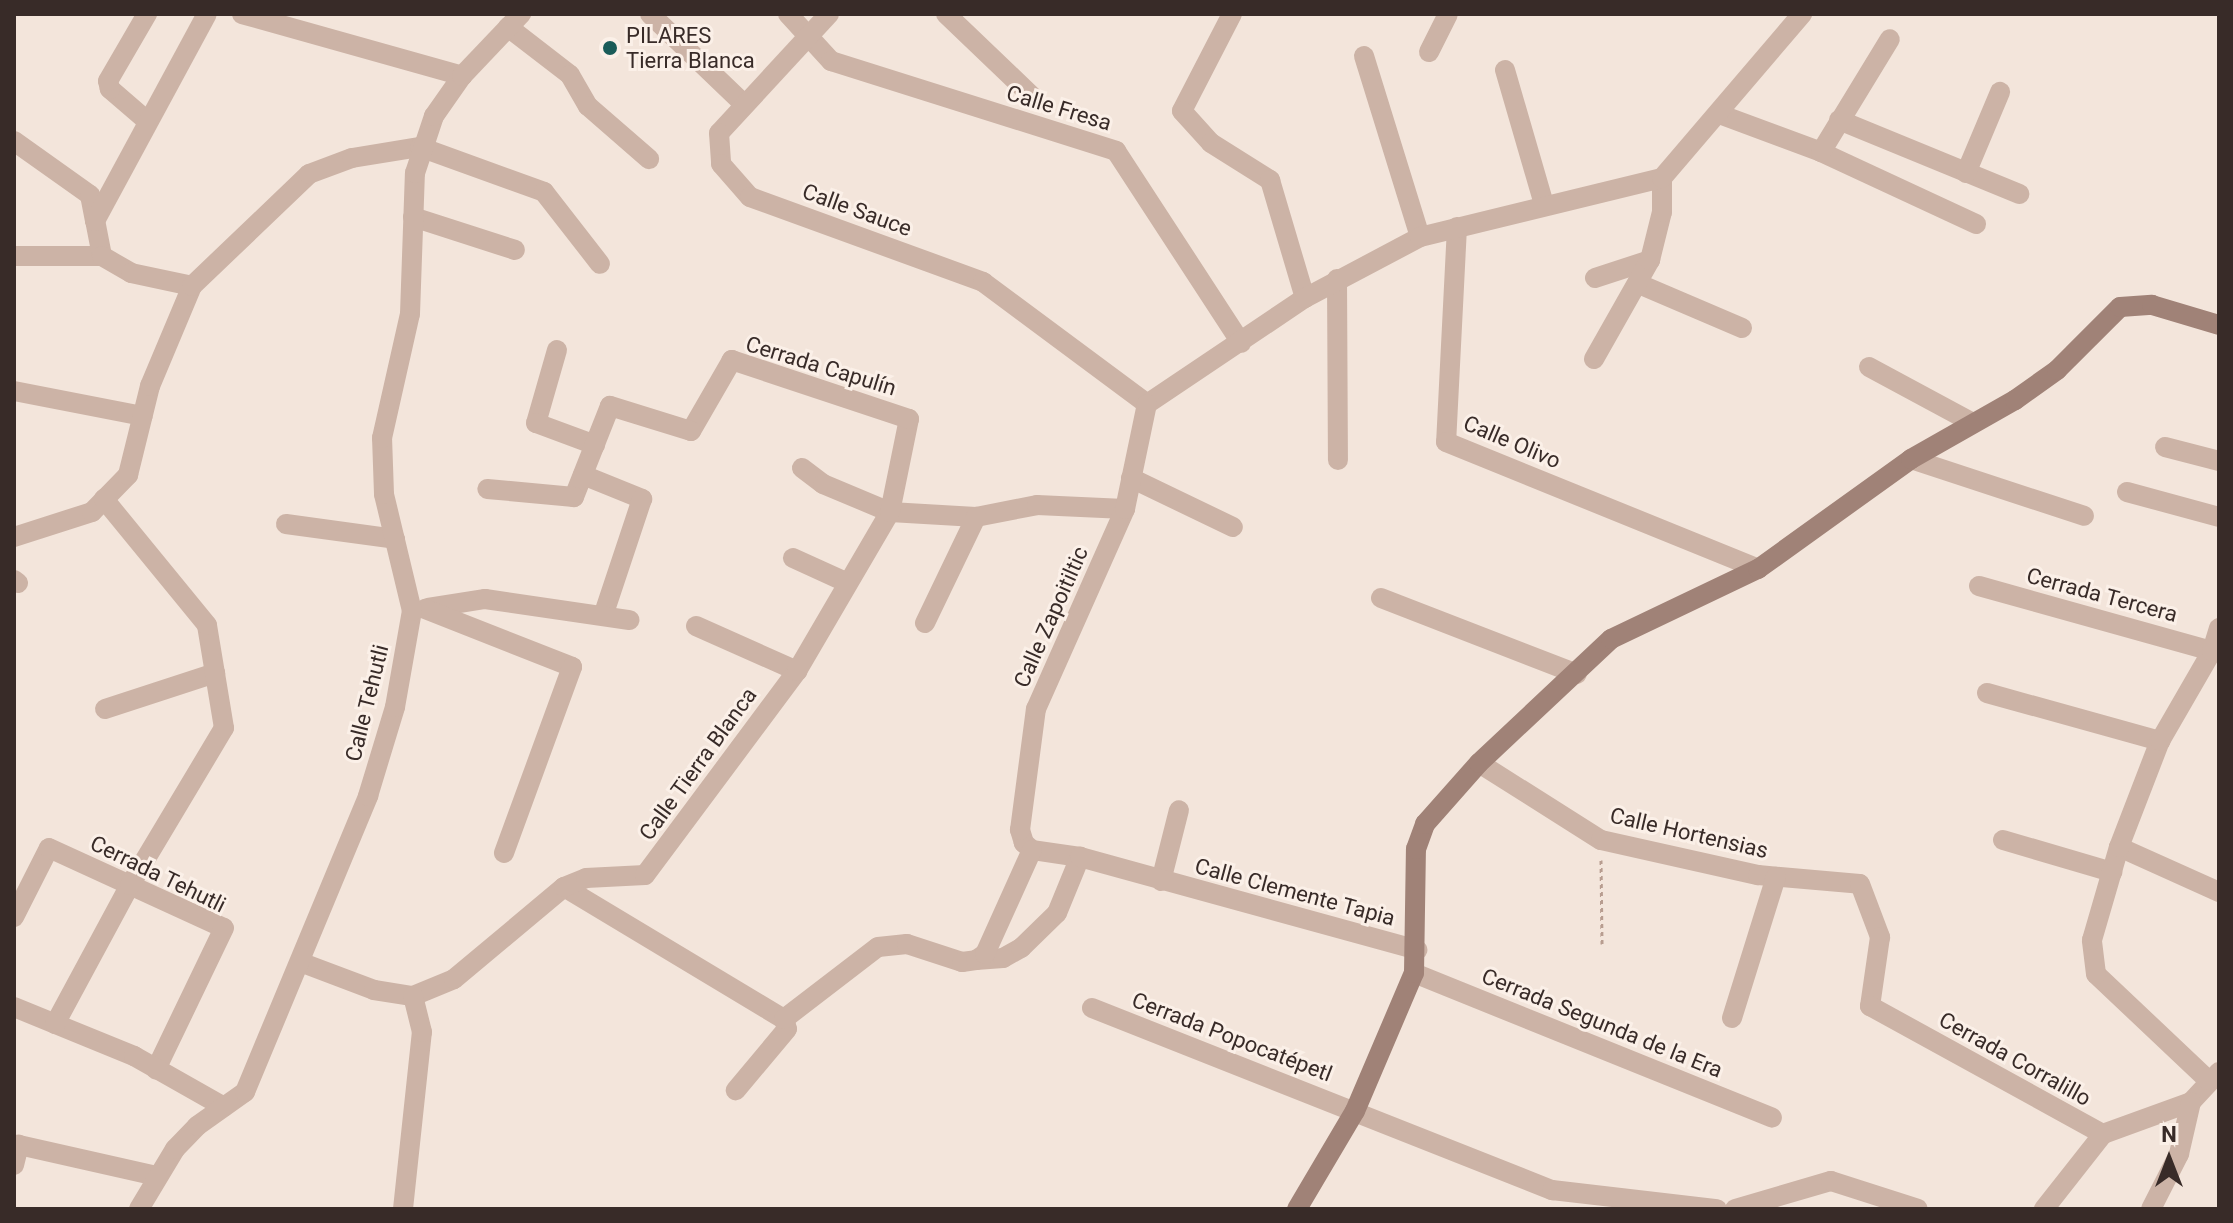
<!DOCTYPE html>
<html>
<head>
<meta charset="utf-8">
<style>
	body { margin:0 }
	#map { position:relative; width:2233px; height:1223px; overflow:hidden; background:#f3e5db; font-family:Roboto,sans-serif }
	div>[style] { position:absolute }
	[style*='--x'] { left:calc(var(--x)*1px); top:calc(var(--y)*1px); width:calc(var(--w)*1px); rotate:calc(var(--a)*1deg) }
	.path>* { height:3px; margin-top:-1.5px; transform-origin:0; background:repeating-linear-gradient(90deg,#b89d90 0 4px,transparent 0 8px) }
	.street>* { height:20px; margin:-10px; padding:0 10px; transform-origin:10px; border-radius:10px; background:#ccb3a6 }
	.secondary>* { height:20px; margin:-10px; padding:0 10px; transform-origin:10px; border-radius:10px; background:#a08277 }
	.dots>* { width:22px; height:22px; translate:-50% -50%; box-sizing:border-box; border:4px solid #fbf0e8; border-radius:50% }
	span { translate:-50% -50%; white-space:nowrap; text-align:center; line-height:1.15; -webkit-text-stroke:6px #fbf0e8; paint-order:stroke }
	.poi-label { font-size:22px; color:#382b28 }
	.left { translate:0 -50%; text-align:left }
	.street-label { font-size:22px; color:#382b28 }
	.frame { position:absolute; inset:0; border:16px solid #382b28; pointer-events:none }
	.north { position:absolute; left:2129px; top:1119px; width:80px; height:80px; -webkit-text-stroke:6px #fbf0e8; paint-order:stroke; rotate:0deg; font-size:22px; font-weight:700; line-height:32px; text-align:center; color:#382b28 }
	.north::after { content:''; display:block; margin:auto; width:28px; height:36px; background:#382b28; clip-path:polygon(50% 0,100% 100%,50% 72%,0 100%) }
</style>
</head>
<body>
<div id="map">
	<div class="path">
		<i style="--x:1601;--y:860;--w:84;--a:89.3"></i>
	</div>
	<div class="street">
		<i style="--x:242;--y:14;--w:229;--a:15.7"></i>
		<i style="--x:650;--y:14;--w:130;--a:43.8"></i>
		<i style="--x:788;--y:14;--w:64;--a:47.5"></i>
		<i style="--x:831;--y:61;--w:299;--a:17.5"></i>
		<i style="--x:1116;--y:151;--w:229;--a:56.9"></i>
		<i style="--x:829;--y:14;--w:162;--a:132.7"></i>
		<i style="--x:719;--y:133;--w:31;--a:86"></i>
		<i style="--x:721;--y:164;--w:44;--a:48.7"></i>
		<i style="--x:750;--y:197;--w:248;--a:20"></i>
		<i style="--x:983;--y:282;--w:204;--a:36.6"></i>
		<i style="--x:946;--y:14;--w:120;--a:43.7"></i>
		<i style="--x:1232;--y:14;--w:109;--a:117.3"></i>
		<i style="--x:1182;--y:111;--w:43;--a:47.8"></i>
		<i style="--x:1211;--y:143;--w:70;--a:32.1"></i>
		<i style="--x:1270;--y:180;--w:123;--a:73.5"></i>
		<i style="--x:508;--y:27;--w:78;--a:37.7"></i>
		<i style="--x:570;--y:75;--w:36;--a:60"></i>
		<i style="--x:588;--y:106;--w:81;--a:41"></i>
		<i style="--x:1429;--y:52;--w:42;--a:-63.4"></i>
		<i style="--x:1364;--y:56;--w:189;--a:72.8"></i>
		<i style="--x:1505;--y:70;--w:140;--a:73.8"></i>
		<i style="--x:1719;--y:114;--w:109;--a:20.4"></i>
		<i style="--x:1821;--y:152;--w:171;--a:24.9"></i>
		<i style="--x:146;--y:120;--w:48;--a:-139.3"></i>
		<i style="--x:110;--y:89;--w:8;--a:-104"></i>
		<i style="--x:108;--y:81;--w:78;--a:-59.8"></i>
		<i style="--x:1839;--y:120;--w:195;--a:22.3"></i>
		<i style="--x:14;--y:141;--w:93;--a:35.4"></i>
		<i style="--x:90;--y:195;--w:26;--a:79"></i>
		<i style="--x:1821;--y:152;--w:132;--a:-58.6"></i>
		<i style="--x:1966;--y:173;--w:88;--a:-67.2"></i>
		<i style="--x:413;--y:217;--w:107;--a:17.9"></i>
		<i style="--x:1457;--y:227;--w:215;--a:92.9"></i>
		<i style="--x:1446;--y:442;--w:337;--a:22.1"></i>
		<i style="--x:14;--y:256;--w:88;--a:0"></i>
		<i style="--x:102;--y:256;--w:36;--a:-101"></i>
		<i style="--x:95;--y:221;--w:235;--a:-61.6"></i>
		<i style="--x:102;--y:256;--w:34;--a:30"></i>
		<i style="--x:131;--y:273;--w:62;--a:12"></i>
		<i style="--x:1595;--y:278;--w:58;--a:-18.1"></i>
		<i style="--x:1337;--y:279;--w:181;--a:89.7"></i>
		<i style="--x:1639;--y:284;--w:112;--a:23.1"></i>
		<i style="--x:557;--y:350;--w:76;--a:106"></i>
		<i style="--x:536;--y:423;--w:63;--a:20.4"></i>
		<i style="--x:1594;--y:359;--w:114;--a:-60.5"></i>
		<i style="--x:1650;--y:260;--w:49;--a:-76"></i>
		<i style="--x:1662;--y:212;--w:34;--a:-90"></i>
		<i style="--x:1869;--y:367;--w:116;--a:28.3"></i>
		<i style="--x:14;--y:391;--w:131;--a:11"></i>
		<i style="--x:1147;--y:404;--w:190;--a:-33.9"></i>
		<i style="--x:1305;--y:298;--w:130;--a:-27.9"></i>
		<i style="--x:1420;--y:237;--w:249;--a:-13.7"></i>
		<i style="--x:1662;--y:178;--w:216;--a:-49.5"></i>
		<i style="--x:2165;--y:447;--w:56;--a:14.5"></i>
		<i style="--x:1911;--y:459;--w:182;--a:18.2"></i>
		<i style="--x:802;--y:468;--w:26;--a:37"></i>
		<i style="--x:823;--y:484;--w:73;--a:22.7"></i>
		<i style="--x:890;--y:512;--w:86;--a:3.3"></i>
		<i style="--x:976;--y:517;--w:62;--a:-11.1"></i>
		<i style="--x:1037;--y:505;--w:88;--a:2.6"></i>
		<i style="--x:583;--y:475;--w:64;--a:22.1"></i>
		<i style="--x:642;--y:499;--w:123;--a:108.4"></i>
		<i style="--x:1131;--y:478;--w:113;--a:25.7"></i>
		<i style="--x:2127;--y:492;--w:95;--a:15.2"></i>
		<i style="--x:286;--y:524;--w:110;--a:7.8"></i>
		<i style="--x:14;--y:537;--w:82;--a:-17.8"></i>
		<i style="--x:92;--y:512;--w:52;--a:-45.8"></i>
		<i style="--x:128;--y:475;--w:92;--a:-76.1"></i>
		<i style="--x:150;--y:386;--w:108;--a:-67.2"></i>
		<i style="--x:192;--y:286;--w:162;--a:-43.7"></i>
		<i style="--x:309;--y:174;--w:46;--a:-20.4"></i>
		<i style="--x:352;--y:158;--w:69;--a:-9.2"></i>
		<i style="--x:420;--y:147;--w:132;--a:19.9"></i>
		<i style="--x:544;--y:192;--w:91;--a:52.1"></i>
		<i style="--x:793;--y:558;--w:60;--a:24.4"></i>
		<i style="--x:14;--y:580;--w:5;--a:37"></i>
		<i style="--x:1979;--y:586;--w:242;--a:15.6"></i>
		<i style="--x:1381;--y:598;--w:210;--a:21.2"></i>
		<i style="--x:428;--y:608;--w:58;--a:-9"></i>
		<i style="--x:485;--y:599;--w:146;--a:8.3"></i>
		<i style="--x:425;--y:609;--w:158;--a:21.5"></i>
		<i style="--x:572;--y:667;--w:198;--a:110.1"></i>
		<i style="--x:925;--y:623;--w:118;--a:-64.3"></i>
		<i style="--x:696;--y:626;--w:111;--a:24"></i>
		<i style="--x:1987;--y:693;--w:180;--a:15.5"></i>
		<i style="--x:105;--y:709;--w:116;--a:-18.1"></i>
		<i style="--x:1479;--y:763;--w:144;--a:32.3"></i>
		<i style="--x:1601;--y:840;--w:161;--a:12.6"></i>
		<i style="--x:1758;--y:875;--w:102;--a:5"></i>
		<i style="--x:1860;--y:884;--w:57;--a:69.3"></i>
		<i style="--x:1880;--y:937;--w:70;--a:98.2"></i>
		<i style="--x:1870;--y:1006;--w:266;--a:28.8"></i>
		<i style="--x:2103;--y:1134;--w:94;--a:-20"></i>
		<i style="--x:2191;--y:1102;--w:41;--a:-47"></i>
		<i style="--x:2003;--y:840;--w:114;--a:16.4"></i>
		<i style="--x:2119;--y:847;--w:110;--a:24.2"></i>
		<i style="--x:1080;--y:857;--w:49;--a:-171.7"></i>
		<i style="--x:1032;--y:850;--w:11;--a:-139"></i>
		<i style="--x:1024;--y:843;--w:14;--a:-107"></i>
		<i style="--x:1020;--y:830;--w:122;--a:-82.5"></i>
		<i style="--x:1036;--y:709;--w:219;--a:-66"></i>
		<i style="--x:1125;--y:509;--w:107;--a:-78.2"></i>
		<i style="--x:1161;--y:881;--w:73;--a:-75.8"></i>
		<i style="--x:564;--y:887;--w:257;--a:31"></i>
		<i style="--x:784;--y:1019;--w:10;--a:73"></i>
		<i style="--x:787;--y:1029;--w:80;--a:129.9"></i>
		<i style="--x:14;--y:917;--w:77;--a:-63.1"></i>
		<i style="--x:49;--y:848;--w:192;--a:24.6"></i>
		<i style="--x:224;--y:928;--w:157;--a:115.7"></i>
		<i style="--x:976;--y:960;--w:27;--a:-4"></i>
		<i style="--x:1003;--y:958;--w:21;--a:-29"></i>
		<i style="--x:1021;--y:948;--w:50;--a:-44.2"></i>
		<i style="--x:1057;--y:913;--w:61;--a:-67.7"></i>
		<i style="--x:1080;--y:857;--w:350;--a:15.4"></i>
		<i style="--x:300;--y:962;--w:79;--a:20.7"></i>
		<i style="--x:374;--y:990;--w:39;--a:9"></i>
		<i style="--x:413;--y:996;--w:44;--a:-22.5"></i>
		<i style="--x:454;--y:979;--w:143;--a:-39.9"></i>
		<i style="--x:564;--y:887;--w:24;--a:-22"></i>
		<i style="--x:586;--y:878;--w:59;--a:-2.9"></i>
		<i style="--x:645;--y:875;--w:254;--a:-53.3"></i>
		<i style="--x:797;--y:671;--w:184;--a:-59.7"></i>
		<i style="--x:890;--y:512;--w:95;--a:-78.5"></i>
		<i style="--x:909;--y:419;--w:187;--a:-161.6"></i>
		<i style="--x:732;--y:360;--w:82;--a:120"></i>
		<i style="--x:691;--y:431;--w:85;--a:-162.8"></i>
		<i style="--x:610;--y:406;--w:98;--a:111.6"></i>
		<i style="--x:574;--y:497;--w:87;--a:-174.7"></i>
		<i style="--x:1414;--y:973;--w:386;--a:22"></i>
		<i style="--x:14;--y:1007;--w:130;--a:22.2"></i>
		<i style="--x:134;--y:1056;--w:103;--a:29.5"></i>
		<i style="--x:1092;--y:1008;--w:495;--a:21.6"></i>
		<i style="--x:1552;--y:1190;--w:166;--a:6.6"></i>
		<i style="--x:1732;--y:1018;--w:148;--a:-72.7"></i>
		<i style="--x:784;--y:1019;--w:118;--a:-37.5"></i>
		<i style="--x:878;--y:947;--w:29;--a:-6"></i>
		<i style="--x:907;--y:944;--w:58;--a:18.1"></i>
		<i style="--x:962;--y:962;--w:14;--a:-8"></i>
		<i style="--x:976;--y:960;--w:11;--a:-34"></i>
		<i style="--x:985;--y:954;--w:114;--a:-65.7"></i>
		<i style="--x:55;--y:1024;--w:158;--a:-61.7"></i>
		<i style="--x:130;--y:885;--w:183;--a:-59.1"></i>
		<i style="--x:224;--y:728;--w:104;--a:-99.4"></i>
		<i style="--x:207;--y:625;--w:163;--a:-129.3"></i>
		<i style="--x:2208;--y:1080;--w:154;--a:-136.6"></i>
		<i style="--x:2096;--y:974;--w:34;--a:-97"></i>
		<i style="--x:2092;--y:940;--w:97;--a:-73.8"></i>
		<i style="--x:2119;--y:847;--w:114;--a:-68.9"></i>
		<i style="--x:2160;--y:741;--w:104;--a:-60"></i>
		<i style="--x:2212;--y:651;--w:24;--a:-73"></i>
		<i style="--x:14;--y:1165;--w:21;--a:-76"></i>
		<i style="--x:19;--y:1145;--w:141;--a:12.7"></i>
		<i style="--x:139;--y:1209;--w:70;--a:-59"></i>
		<i style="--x:175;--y:1149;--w:32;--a:-46"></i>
		<i style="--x:197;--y:1126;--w:59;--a:-35.3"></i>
		<i style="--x:245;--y:1092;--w:321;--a:-67.4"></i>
		<i style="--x:368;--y:796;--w:93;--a:-73.1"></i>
		<i style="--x:395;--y:707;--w:97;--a:-80"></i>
		<i style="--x:412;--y:611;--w:120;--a:-103.5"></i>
		<i style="--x:384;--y:494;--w:56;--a:-92"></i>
		<i style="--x:382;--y:438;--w:127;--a:-77.3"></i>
		<i style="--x:410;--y:314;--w:141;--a:-88"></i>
		<i style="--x:415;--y:173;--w:60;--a:-71.6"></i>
		<i style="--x:434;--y:116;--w:49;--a:-55"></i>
		<i style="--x:462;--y:76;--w:86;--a:-46.4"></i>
		<i style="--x:403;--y:1209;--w:178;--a:-83.9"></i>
		<i style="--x:422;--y:1032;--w:37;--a:-104"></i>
		<i style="--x:1735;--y:1209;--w:100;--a:-16.3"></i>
		<i style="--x:1831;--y:1181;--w:91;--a:17.8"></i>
		<i style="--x:2044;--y:1209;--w:95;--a:-51.8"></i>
		<i style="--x:2151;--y:1209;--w:62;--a:-63"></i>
		<i style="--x:2179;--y:1154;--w:53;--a:-77"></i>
	</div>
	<div class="secondary">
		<i style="--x:1297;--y:1209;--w:114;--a:-59.4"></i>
		<i style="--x:1355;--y:1111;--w:150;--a:-66.9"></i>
		<i style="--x:1414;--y:973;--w:124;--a:-89.1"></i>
		<i style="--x:1416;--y:849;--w:27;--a:-70"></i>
		<i style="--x:1425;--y:824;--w:81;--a:-48.5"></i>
		<i style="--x:1479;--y:763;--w:181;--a:-43.2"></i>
		<i style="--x:1611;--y:639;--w:163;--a:-25.5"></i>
		<i style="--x:1758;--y:569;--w:188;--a:-35.7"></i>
		<i style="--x:1911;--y:459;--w:120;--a:-29.6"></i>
		<i style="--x:2015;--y:400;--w:52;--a:-35.5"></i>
		<i style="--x:2057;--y:370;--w:89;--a:-45"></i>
		<i style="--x:2120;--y:307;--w:32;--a:-4"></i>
		<i style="--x:2152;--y:305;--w:70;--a:16.6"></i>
	</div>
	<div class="dots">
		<i style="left:610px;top:48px;background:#1a5c59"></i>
	</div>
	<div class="poi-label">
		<span class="left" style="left:626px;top:48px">PILARES<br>Tierra Blanca</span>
	</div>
	<div class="street-label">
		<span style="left:1059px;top:108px;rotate:17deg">Calle Fresa</span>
		<span style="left:857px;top:210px;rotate:20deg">Calle Sauce</span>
		<span style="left:821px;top:366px;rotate:17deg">Cerrada Capulín</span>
		<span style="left:1512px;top:442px;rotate:23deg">Calle Olivo</span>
		<span style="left:2102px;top:595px;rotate:15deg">Cerrada Tercera</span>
		<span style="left:1051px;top:617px;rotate:-66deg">Calle Zapoitiltic</span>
		<span style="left:367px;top:703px;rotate:-76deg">Calle Tehutli</span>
		<span style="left:698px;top:764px;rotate:-54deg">Calle Tierra Blanca</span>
		<span style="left:1689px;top:833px;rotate:13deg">Calle Hortensias</span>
		<span style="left:158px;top:874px;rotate:26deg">Cerrada Tehutli</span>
		<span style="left:1295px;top:892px;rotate:15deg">Calle Clemente Tapia</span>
		<span style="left:1602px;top:1023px;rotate:22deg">Cerrada Segunda de la Era</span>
		<span style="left:1232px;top:1037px;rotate:21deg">Cerrada Popocatépetl</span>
		<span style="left:2015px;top:1059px;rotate:29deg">Cerrada Corralillo</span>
	</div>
	<div class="frame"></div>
	<div class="north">N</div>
</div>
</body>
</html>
